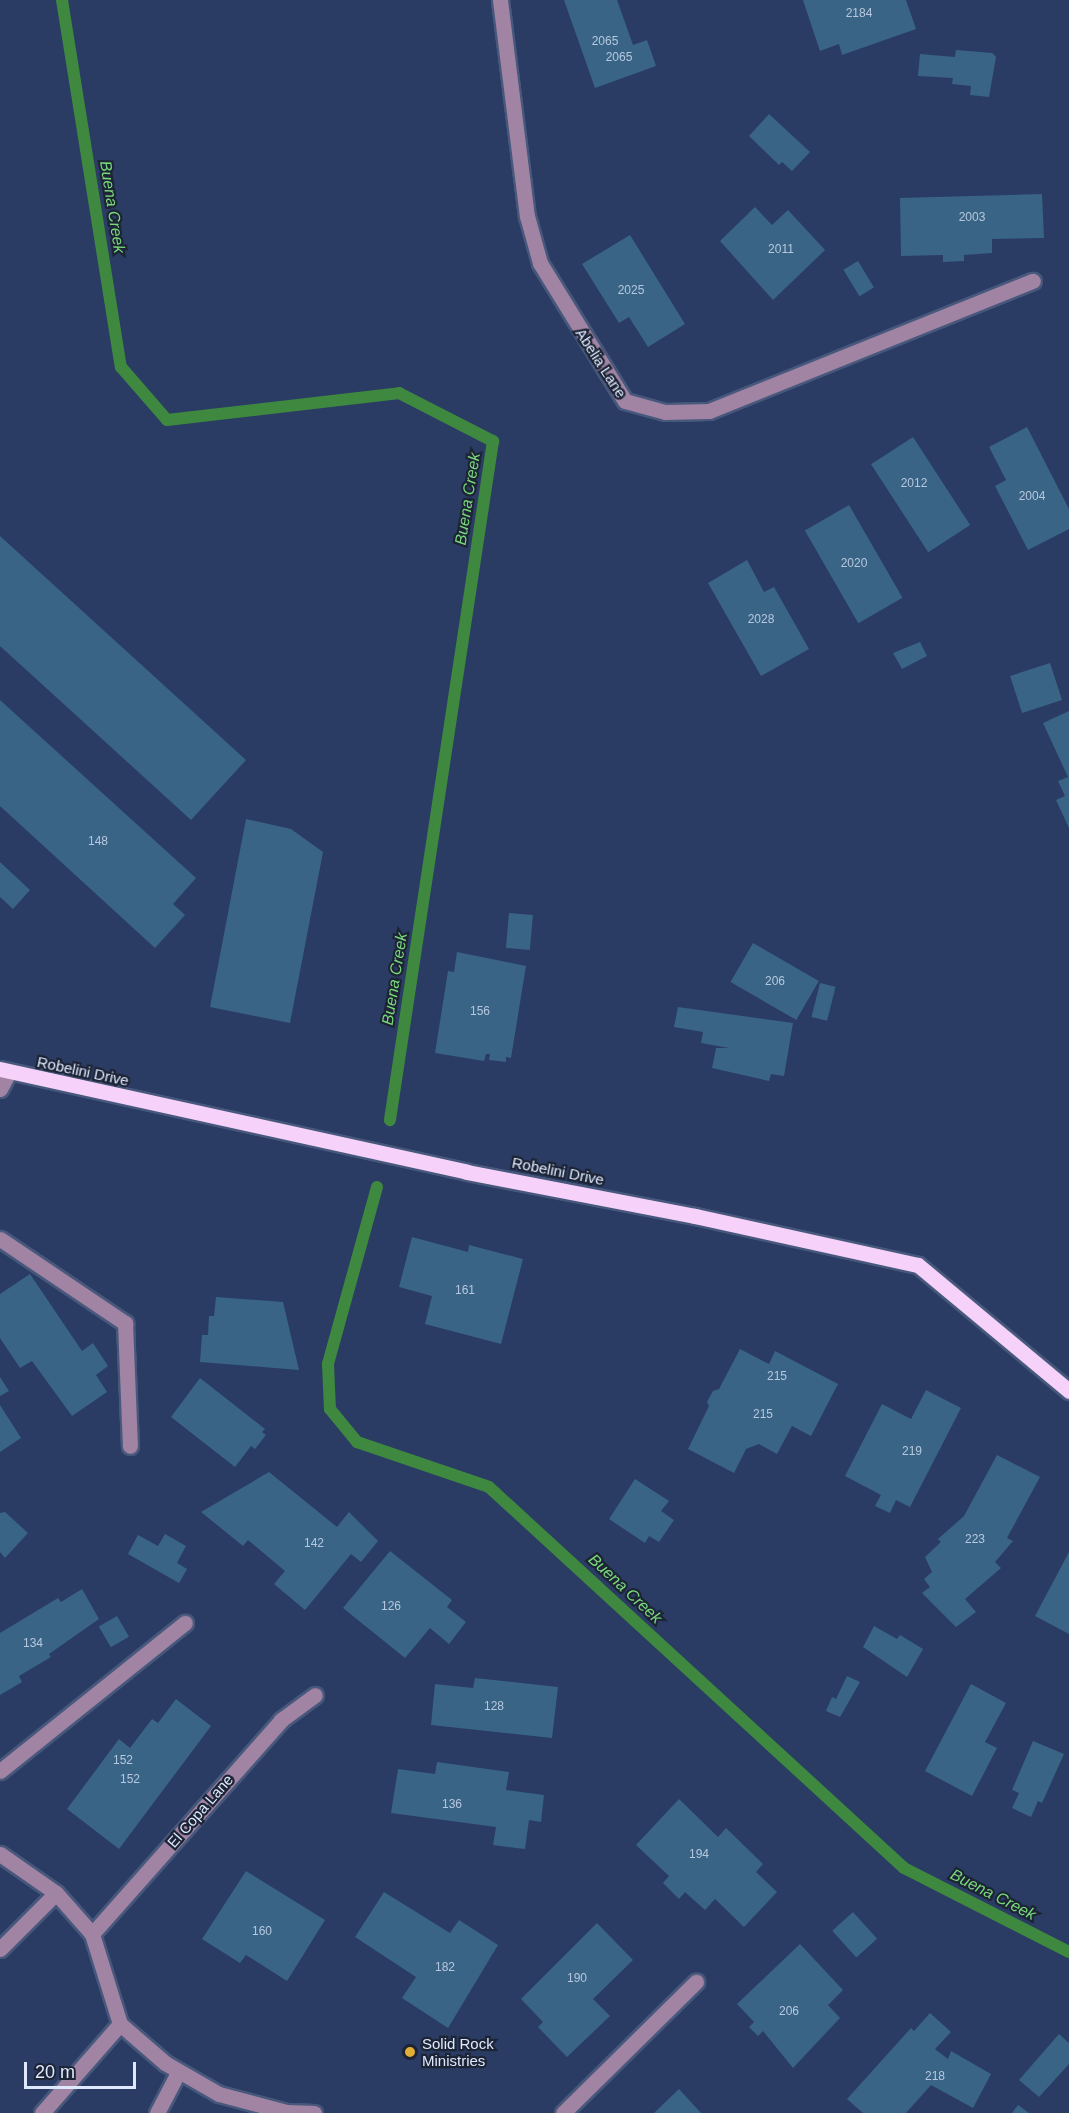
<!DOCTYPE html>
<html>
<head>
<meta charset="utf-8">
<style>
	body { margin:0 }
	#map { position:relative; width:1069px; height:2113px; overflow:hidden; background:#2a3c63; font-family:Arial,sans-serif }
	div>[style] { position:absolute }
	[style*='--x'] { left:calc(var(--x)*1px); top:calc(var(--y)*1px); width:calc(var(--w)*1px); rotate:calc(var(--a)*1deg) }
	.stream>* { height:12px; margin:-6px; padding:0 6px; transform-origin:6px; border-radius:6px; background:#3f8840 }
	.building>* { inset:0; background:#396485; transform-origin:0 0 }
	.roads { filter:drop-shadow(2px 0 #47587c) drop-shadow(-2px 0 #47587c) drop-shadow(0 2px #47587c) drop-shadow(0 -2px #47587c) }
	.minor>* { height:15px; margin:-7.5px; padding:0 7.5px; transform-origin:7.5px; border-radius:7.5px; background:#a183a3 }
	.major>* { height:15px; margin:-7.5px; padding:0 7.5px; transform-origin:7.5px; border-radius:7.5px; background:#f6d1f9 }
	.dots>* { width:16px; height:16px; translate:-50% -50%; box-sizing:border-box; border:3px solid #1c2436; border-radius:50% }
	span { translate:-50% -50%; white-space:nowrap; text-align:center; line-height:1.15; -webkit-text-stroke:4.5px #1c2436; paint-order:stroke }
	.number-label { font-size:12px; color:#b6c8df }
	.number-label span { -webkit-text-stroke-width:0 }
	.street-label { font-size:15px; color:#dfe9fd }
	.poi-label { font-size:15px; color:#dfe9fd }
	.left { translate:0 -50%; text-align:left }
	.water-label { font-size:16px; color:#79d97a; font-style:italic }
	.scale { position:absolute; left:24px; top:2062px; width:112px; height:27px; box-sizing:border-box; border:3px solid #dfe9fd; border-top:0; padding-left:8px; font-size:18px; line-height:21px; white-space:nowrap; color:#dfe9fd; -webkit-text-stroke:4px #1c2436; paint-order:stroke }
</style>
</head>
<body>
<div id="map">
	<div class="stream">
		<i style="--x:62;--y:0;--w:372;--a:80.9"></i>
		<i style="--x:121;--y:367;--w:70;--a:49"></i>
		<i style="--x:167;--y:420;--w:234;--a:-6.6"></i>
		<i style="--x:399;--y:393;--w:106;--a:27.1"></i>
		<i style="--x:493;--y:441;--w:687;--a:98.63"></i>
		<i style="--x:377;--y:1187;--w:184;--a:105.5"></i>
		<i style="--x:328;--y:1364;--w:45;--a:87.5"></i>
		<i style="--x:330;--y:1409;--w:43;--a:50.7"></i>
		<i style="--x:357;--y:1442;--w:139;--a:18.8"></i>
		<i style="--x:489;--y:1487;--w:563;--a:42.55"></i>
		<i style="--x:904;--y:1868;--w:185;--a:27"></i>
	</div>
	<div class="building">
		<i style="clip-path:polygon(564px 0,617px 0,633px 45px,647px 40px,656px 66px,595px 88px)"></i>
		<i style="clip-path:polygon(803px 0,906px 0,916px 29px,842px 55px,839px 44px,820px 51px)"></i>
		<i style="clip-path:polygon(956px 50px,992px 53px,996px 57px,989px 97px,970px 95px,971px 86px,952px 84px,953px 78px,918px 76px,920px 54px,955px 57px)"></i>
		<i style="clip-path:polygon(769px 114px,810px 152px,792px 171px,782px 162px,779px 165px,749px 136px)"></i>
		<i style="clip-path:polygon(1042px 194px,1044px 238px,992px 239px,992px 253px,964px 255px,964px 261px,943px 262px,943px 255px,901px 256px,900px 198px)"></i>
		<i style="clip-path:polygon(755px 207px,772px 225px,788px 210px,825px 250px,773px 300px,720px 241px)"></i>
		<i style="clip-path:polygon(630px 235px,685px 324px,648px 347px,629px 317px,619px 323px,582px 264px)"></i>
		<i style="left:858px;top:261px;width:31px;height:17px;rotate:59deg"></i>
		<i style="clip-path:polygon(1027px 427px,1069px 509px,1069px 529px,1028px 550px,995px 486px,1006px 480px,989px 447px)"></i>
		<i style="left:913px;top:437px;width:105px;height:50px;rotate:57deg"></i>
		<i style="left:849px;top:505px;width:107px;height:51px;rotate:60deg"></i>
		<i style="clip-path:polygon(0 536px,246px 760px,191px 820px,0 646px)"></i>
		<i style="clip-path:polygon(747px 560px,764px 592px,774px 587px,809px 649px,761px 676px,708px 583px)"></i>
		<i style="clip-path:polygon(920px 642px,927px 656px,902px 669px,893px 653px)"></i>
		<i style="left:1050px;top:663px;width:39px;height:42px;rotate:72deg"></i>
		<i style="clip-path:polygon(0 700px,196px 878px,173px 904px,185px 915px,155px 948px,0 806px)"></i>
		<i style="clip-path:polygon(1069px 711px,1069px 828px,1056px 800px,1065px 796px,1058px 781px,1068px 777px,1043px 723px)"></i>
		<i style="clip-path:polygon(246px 819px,291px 829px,323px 852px,290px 1023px,210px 1007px)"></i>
		<i style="clip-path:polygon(0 862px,30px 890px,13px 909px,0 897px)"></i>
		<i style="left:509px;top:913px;width:24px;height:35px;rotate:5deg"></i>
		<i style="left:753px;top:943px;width:76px;height:45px;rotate:30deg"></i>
		<i style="clip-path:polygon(457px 952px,526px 966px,511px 1058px,506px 1057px,506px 1062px,489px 1060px,490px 1054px,486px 1054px,484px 1061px,435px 1053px,448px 971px,454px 972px)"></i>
		<i style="left:820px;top:983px;width:16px;height:35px;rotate:14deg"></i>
		<i style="clip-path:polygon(678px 1007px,793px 1023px,784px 1076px,771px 1074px,769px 1081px,712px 1068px,716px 1048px,729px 1048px,701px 1043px,703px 1032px,674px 1027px)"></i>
		<i style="clip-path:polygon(412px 1237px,468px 1252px,469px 1245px,523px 1259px,501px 1344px,425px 1324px,432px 1296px,399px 1287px)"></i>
		<i style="clip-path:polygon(30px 1274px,82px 1351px,93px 1343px,108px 1366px,96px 1375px,107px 1392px,72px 1416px,32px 1361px,20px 1368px,0 1338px,0 1294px)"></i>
		<i style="clip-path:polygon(216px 1297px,283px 1302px,299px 1370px,200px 1362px,202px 1335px,208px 1335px,209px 1316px,214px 1316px)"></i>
		<i style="clip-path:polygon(740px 1349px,769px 1364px,775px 1351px,838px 1384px,811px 1436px,792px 1426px,777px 1454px,759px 1444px,746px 1449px,734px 1473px,688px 1449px,709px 1406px,707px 1402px,713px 1391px,719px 1389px)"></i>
		<i style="clip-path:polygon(0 1377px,9px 1391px,0 1396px)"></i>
		<i style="clip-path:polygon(200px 1378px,265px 1429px,262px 1432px,266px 1435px,255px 1449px,251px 1446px,235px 1467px,171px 1417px)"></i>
		<i style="clip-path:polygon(926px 1390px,961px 1408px,910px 1507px,896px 1500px,890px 1513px,875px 1506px,881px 1495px,845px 1476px,882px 1404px,911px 1419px)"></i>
		<i style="clip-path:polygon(0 1405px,21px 1438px,0 1452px)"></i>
		<i style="clip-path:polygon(997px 1455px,1040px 1477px,1007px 1538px,1013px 1541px,995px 1562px,1001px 1568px,965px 1599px,976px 1612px,956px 1627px,922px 1593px,930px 1587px,924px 1579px,932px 1572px,925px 1557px,941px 1542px,938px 1539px,964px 1516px)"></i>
		<i style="clip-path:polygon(269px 1472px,337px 1527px,349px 1512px,378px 1541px,361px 1562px,351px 1554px,305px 1610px,274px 1584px,285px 1571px,248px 1540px,243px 1546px,201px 1512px)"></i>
		<i style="clip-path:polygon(635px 1479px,669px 1501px,661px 1511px,674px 1520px,659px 1542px,649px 1536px,645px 1543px,609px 1519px)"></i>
		<i style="clip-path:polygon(5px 1512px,28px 1533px,5px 1558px,0 1552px,0 1513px)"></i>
		<i style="clip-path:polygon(165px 1534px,186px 1546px,177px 1563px,187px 1569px,179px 1583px,128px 1554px,138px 1535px,158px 1546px)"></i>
		<i style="clip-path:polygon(390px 1551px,452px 1600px,447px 1607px,466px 1622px,449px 1644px,430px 1628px,405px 1658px,343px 1608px)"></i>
		<i style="clip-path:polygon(1069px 1552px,1069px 1634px,1035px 1616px)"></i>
		<i style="clip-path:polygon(82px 1589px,99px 1619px,49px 1654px,51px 1657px,19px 1676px,22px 1682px,0 1695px,0 1633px,58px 1598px,61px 1602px)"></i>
		<i style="left:117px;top:1616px;width:24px;height:21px;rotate:60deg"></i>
		<i style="clip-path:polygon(874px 1626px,897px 1639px,900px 1635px,923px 1649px,907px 1677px,863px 1647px)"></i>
		<i style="clip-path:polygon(847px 1676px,860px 1682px,840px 1717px,826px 1711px,832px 1697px,836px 1699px)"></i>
		<i style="clip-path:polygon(475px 1678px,558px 1687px,552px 1738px,431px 1725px,435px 1684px,473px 1688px)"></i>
		<i style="clip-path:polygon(971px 1684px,1006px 1703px,985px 1742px,997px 1748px,972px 1796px,925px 1771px)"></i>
		<i style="clip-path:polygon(176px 1699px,211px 1726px,119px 1849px,67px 1809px,119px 1739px,130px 1748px,152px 1719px,158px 1723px)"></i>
		<i style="clip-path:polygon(1033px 1741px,1064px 1754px,1042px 1803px,1038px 1801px,1031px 1817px,1012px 1808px,1019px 1793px,1012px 1790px)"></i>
		<i style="clip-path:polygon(437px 1762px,509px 1772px,506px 1790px,544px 1795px,541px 1822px,529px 1820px,525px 1849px,493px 1845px,496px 1827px,391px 1813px,398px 1769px,435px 1774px)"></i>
		<i style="clip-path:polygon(679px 1799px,718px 1837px,726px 1828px,763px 1864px,756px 1872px,777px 1892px,744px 1927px,715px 1899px,705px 1910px,685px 1892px,679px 1899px,663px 1883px,669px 1876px,636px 1845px)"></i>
		<i style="clip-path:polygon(246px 1871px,325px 1920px,287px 1981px,246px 1955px,240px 1963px,202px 1939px)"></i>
		<i style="clip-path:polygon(384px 1892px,450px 1933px,459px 1920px,498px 1945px,448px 2028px,402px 1998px,416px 1977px,355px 1937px)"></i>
		<i style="left:853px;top:1912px;width:36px;height:28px;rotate:48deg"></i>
		<i style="clip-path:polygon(597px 1923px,633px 1960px,593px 1999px,610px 2016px,567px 2057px,538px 2027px,543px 2022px,521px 1999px)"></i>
		<i style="clip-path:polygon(800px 1944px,843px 1990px,828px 2005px,840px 2018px,793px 2068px,763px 2031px,758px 2036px,749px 2027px,754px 2022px,737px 2004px)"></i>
		<i style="clip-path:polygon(930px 2013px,951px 2032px,935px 2049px,948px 2059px,951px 2051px,991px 2074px,973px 2108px,931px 2085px,906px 2113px,863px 2113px,847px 2099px,911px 2028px,914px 2031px)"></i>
		<i style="clip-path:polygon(1059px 2034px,1069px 2043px,1069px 2064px,1039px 2097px,1019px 2080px)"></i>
		<i style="clip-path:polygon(679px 2089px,701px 2113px,654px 2113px)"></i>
		<i style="clip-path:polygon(1018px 2105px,1029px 2113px,1012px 2113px)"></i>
	</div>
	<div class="roads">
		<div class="minor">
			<i style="--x:500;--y:0;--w:218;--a:82.9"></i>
			<i style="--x:527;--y:216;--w:49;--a:74.5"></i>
			<i style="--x:540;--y:263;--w:162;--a:58.4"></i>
			<i style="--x:625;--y:401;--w:41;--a:15.4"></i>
			<i style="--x:665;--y:412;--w:44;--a:-1.3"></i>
			<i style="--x:709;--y:411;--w:349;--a:-21.9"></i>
			<i style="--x:0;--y:1089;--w:17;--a:-62"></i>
			<i style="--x:0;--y:1239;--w:151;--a:33.9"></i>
			<i style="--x:125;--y:1323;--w:123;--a:87.7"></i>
			<i style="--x:0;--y:1771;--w:237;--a:-38.7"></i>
			<i style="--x:0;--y:1854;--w:68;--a:34.9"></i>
			<i style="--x:56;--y:1893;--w:55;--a:48.7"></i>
			<i style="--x:92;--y:1934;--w:94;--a:72.7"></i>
			<i style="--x:120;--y:2024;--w:60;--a:40.9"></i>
			<i style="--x:165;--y:2063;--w:62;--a:29.9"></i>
			<i style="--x:219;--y:2094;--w:69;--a:15"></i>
			<i style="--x:286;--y:2112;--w:28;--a:2"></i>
			<i style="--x:92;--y:1934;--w:286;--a:-48.5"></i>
			<i style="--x:281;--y:1720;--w:42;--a:-36.3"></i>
			<i style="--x:0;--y:1949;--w:79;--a:-45"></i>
			<i style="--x:42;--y:2113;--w:118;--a:-48.8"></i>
			<i style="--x:157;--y:2113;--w:47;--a:-62.4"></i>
			<i style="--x:563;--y:2113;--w:187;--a:-44.6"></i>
		</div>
		<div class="major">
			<i style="--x:0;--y:1069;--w:478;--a:12.4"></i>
			<i style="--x:467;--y:1172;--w:232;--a:10.9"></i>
			<i style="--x:695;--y:1216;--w:228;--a:12.4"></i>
			<i style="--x:918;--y:1265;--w:197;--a:39.8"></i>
		</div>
	</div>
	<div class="dots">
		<i style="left:410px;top:2052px;background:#e3ae34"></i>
	</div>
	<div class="number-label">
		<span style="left:859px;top:14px">2184</span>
		<span style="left:605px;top:42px">2065</span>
		<span style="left:619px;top:58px">2065</span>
		<span style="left:972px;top:218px">2003</span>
		<span style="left:781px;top:250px">2011</span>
		<span style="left:631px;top:291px">2025</span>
		<span style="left:914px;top:484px">2012</span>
		<span style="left:1032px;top:497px">2004</span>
		<span style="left:854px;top:564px">2020</span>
		<span style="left:761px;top:620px">2028</span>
		<span style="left:98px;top:842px">148</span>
		<span style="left:775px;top:982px">206</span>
		<span style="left:480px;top:1012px">156</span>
		<span style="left:465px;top:1291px">161</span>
		<span style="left:777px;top:1377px">215</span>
		<span style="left:763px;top:1415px">215</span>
		<span style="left:912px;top:1452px">219</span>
		<span style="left:975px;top:1540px">223</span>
		<span style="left:314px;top:1544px">142</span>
		<span style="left:391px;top:1607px">126</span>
		<span style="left:33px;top:1644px">134</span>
		<span style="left:494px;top:1707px">128</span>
		<span style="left:123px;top:1761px">152</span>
		<span style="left:130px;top:1780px">152</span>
		<span style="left:452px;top:1805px">136</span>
		<span style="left:699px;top:1855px">194</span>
		<span style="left:262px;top:1932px">160</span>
		<span style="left:445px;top:1968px">182</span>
		<span style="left:577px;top:1979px">190</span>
		<span style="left:789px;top:2012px">206</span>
		<span style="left:935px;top:2077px">218</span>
	</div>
	<div class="street-label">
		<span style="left:601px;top:363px;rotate:57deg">Abelia Lane</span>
		<span style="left:83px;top:1071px;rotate:12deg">Robelini Drive</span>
		<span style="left:558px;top:1171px;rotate:11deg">Robelini Drive</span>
		<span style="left:200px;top:1811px;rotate:-49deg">El Copa Lane</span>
	</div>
	<div class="poi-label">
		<span class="left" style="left:422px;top:2052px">Solid Rock<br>Ministries</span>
	</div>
	<div class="water-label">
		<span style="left:112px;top:207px;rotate:81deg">Buena Creek</span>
		<span style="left:468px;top:499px;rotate:-81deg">Buena Creek</span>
		<span style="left:395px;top:979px;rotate:-81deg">Buena Creek</span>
		<span style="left:625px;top:1589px;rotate:43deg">Buena Creek</span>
		<span style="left:993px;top:1895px;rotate:27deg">Buena Creek</span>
	</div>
	<div class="scale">20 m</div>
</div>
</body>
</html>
